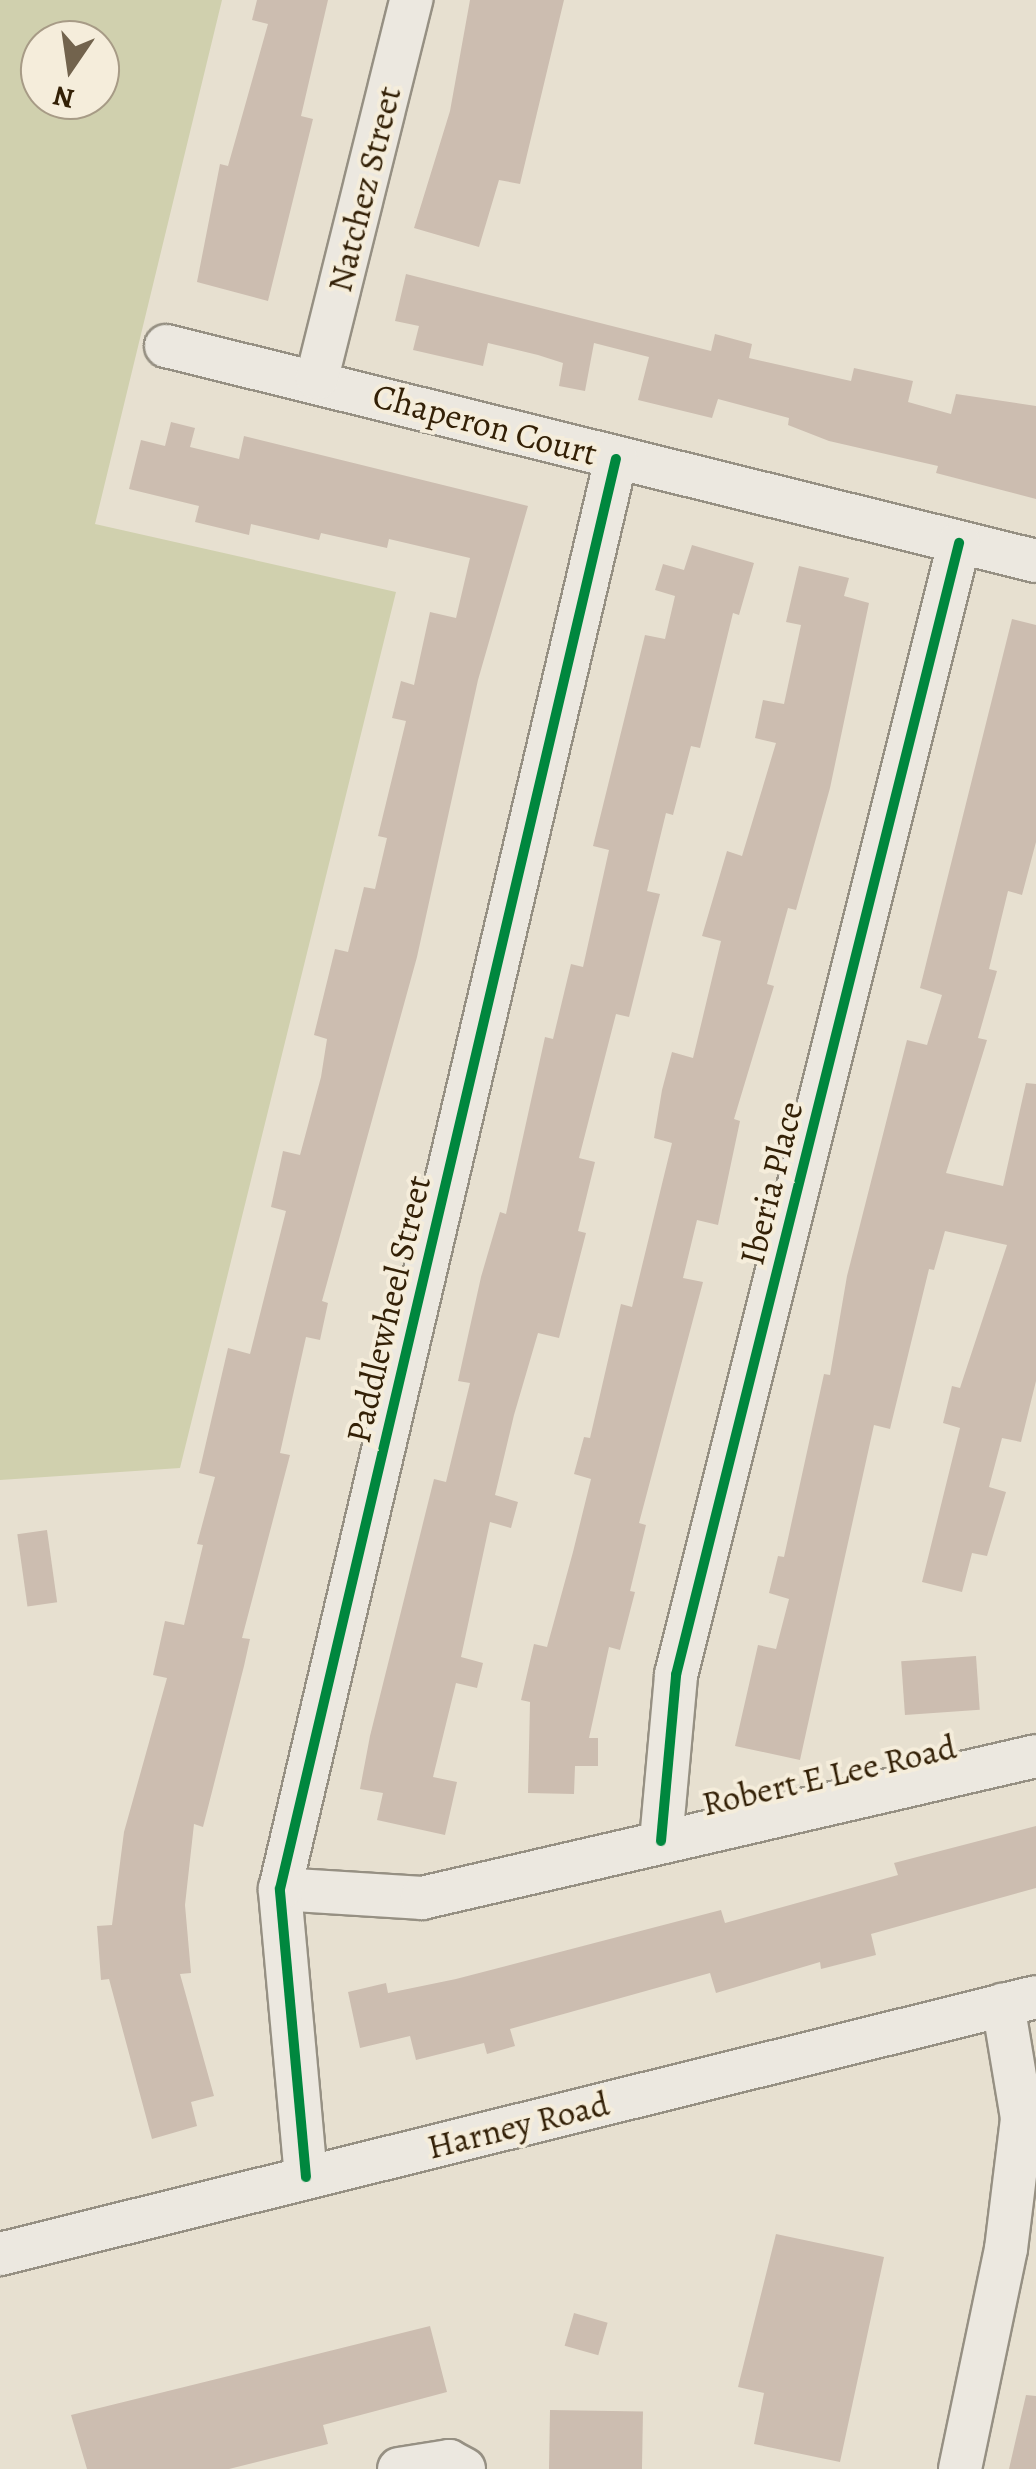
<!DOCTYPE html>
<html>
<head>
<meta charset="utf-8">
<style>
	body { margin:0 }
	#map { position:relative; width:1036px; height:2469px; overflow:hidden; background:#e7e0d0; font-family:Alegreya,serif }
	div>[style] { position:absolute }
	[style*='--x'] { left:calc(var(--x)*1px); top:calc(var(--y)*1px); width:calc(var(--w)*1px); rotate:calc(var(--a)*1deg) }
	.green>* { inset:0; background:#d0d0ae }
	.building>* { inset:0; background:#ccbdb0; transform-origin:0 0 }
	.roads { filter:drop-shadow(2px 0 #969083) drop-shadow(-2px 0 #969083) drop-shadow(0 2px #969083) drop-shadow(0 -2px #969083) }
	.minor>* { height:42px; margin:-21px; padding:0 21px; transform-origin:21px; border-radius:21px; background:#ece8e0 }
	.cycleway>* { height:10px; margin:-5px; padding:0 5px; transform-origin:5px; border-radius:5px; background:#00873e }
	span { translate:-50% -50%; white-space:nowrap; text-align:center; line-height:1.15; -webkit-text-stroke:8px #f5eddb; paint-order:stroke }
	.street-label { font-size:35px; color:#332006 }
	.north { position:absolute; left:20px; top:20px; width:100px; height:100px; box-sizing:border-box; background:#f5eddb; border:2px solid #a79b86; border-radius:50%; rotate:193deg; font-size:28px; font-weight:700; line-height:40px; text-align:center; color:#332006 }
	.north::after { content:''; display:block; margin:auto; width:35px; height:45px; background:#72634d; clip-path:polygon(50% 0,100% 100%,50% 72%,0 100%) }
</style>
</head>
<body>
<div id="map">
	<div class="green">
		<i style="clip-path:polygon(evenodd,0 0,222px 0,95px 524px,396px 592px,180px 1468px,0 1480px,0 0,40px 40px,100px 40px,100px 100px,40px 100px,40px 40px)"></i>
	</div>
	<div class="building">
		<i style="clip-path:polygon(257px 0,328px 0,301px 116px,313px 119px,268px 301px,197px 282px,220px 164px,228px 166px,268px 24px,252px 20px)"></i>
		<i style="clip-path:polygon(470px 0,564px 0,520px 184px,499px 180px,479px 247px,414px 228px,450px 111px)"></i>
		<i style="clip-path:polygon(406px 274px,711px 351px,715px 334px,752px 344px,749px 358px,851px 381px,854px 368px,913px 381px,908px 402px,951px 414px,956px 394px,1036px 406px,1036px 499px,936px 473px,938px 466px,829px 441px,788px 425px,789px 418px,718px 399px,712px 418px,638px 400px,649px 357px,594px 343px,585px 391px,559px 386px,563px 363px,538px 355px,488px 343px,483px 366px,413px 350px,419px 326px,395px 321px)"></i>
		<i style="clip-path:polygon(171px 422px,195px 428px,190px 447px,239px 459px,244px 436px,528px 506px,478px 680px,417px 957px,322px 1301px,328px 1303px,320px 1340px,306px 1337px,280px 1453px,290px 1455px,242px 1638px,250px 1639px,244px 1666px,203px 1827px,194px 1824px,185px 1905px,191px 1973px,180px 1974px,214px 2096px,191px 2102px,197px 2126px,152px 2139px,109px 1979px,101px 1980px,97px 1926px,112px 1925px,124px 1832px,167px 1678px,153px 1675px,165px 1621px,184px 1625px,203px 1545px,197px 1544px,215px 1477px,199px 1473px,228px 1348px,250px 1354px,286px 1211px,271px 1207px,283px 1151px,300px 1155px,321px 1077px,327px 1039px,314px 1035px,335px 949px,348px 952px,364px 887px,375px 889px,387px 838px,378px 836px,406px 721px,392px 718px,401px 681px,414px 685px,430px 612px,456px 618px,470px 558px,389px 539px,387px 548px,321px 533px,319px 540px,251px 524px,249px 535px,195px 522px,199px 506px,129px 489px,141px 440px,165px 446px)"></i>
		<i style="clip-path:polygon(692px 545px,754px 563px,739px 615px,733px 613px,700px 748px,691px 746px,673px 815px,666px 813px,647px 891px,660px 894px,653px 921px,629px 1017px,616px 1014px,579px 1158px,595px 1162px,578px 1231px,586px 1233px,559px 1338px,538px 1333px,514px 1415px,495px 1495px,518px 1502px,511px 1528px,490px 1522px,461px 1657px,483px 1663px,477px 1688px,456px 1683px,433px 1777px,457px 1782px,445px 1835px,377px 1820px,383px 1793px,360px 1789px,370px 1736px,434px 1479px,446px 1482px,470px 1383px,458px 1381px,481px 1277px,500px 1212px,506px 1214px,545px 1037px,553px 1039px,571px 964px,583px 967px,609px 850px,593px 846px,645px 635px,665px 639px,675px 596px,655px 590px,663px 564px,684px 570px)"></i>
		<i style="clip-path:polygon(799px 566px,849px 578px,844px 596px,869px 603px,830px 788px,796px 910px,788px 908px,767px 984px,774px 986px,734px 1119px,740px 1121px,718px 1225px,697px 1220px,683px 1278px,703px 1282px,639px 1523px,646px 1525px,630px 1591px,635px 1592px,620px 1650px,609px 1647px,589px 1738px,598px 1738px,598px 1766px,575px 1766px,574px 1794px,528px 1793px,530px 1702px,521px 1700px,534px 1644px,547px 1647px,573px 1552px,591px 1479px,574px 1474px,584px 1437px,590px 1438px,621px 1304px,632px 1307px,672px 1143px,654px 1138px,662px 1090px,672px 1052px,693px 1058px,721px 941px,702px 936px,727px 851px,742px 856px,776px 743px,755px 738px,763px 700px,784px 704px,801px 625px,786px 622px)"></i>
		<i style="clip-path:polygon(1012px 619px,1036px 625px,1036px 842px,1022px 895px,1008px 891px,989px 969px,997px 971px,978px 1038px,987px 1040px,946px 1173px,1003px 1186px,1026px 1083px,1036px 1084px,1036px 1381px,1021px 1442px,1002px 1438px,989px 1487px,1006px 1492px,987px 1556px,972px 1553px,962px 1592px,922px 1582px,960px 1428px,943px 1423px,952px 1386px,960px 1388px,1007px 1245px,945px 1231px,934px 1270px,929px 1269px,890px 1429px,874px 1425px,800px 1760px,735px 1746px,758px 1645px,776px 1649px,789px 1599px,769px 1593px,778px 1556px,784px 1557px,824px 1374px,830px 1375px,847px 1276px,907px 1040px,927px 1045px,942px 995px,920px 988px)"></i>
		<i style="left:47px;top:1530px;width:73px;height:30px;rotate:82deg"></i>
		<i style="left:976px;top:1656px;width:54px;height:75px;rotate:86deg"></i>
		<i style="clip-path:polygon(1036px 1826px,1036px 1888px,871px 1934px,876px 1955px,821px 1969px,820px 1962px,716px 1993px,710px 1973px,510px 2029px,515px 2046px,487px 2054px,484px 2043px,416px 2060px,410px 2036px,360px 2048px,348px 1992px,386px 1983px,388px 1993px,456px 1979px,721px 1910px,725px 1923px,898px 1875px,894px 1863px)"></i>
		<i style="clip-path:polygon(776px 2234px,884px 2257px,840px 2462px,754px 2444px,764px 2393px,738px 2387px)"></i>
		<i style="left:574px;top:2313px;width:35px;height:34px;rotate:16deg"></i>
		<i style="clip-path:polygon(430px 2326px,447px 2392px,323px 2425px,328px 2444px,229px 2469px,87px 2469px,71px 2415px)"></i>
		<i style="clip-path:polygon(1026px 2395px,1036px 2396px,1036px 2469px,1009px 2469px)"></i>
		<i style="left:550px;top:2410px;width:93px;height:59px;rotate:1deg"></i>
	</div>
	<div class="roads">
		<div class="minor">
			<i style="--x:166;--y:346;--w:896;--a:13.88"></i>
			<i style="--x:317;--y:378;--w:390;--a:-76"></i>
			<i style="--x:661;--y:1841;--w:167;--a:-84.8"></i>
			<i style="--x:676;--y:1675;--w:1167;--a:-75.96"></i>
			<i style="--x:280;--y:1889;--w:142;--a:3.6"></i>
			<i style="--x:422;--y:1898;--w:630;--a:-13.02"></i>
			<i style="--x:306;--y:2177;--w:289;--a:-95.2"></i>
			<i style="--x:280;--y:1889;--w:1469;--a:-76.78"></i>
			<i style="--x:0;--y:2254;--w:1067;--a:-13.93"></i>
			<i style="--x:399;--y:2469;--w:51;--a:-9.1"></i>
			<i style="--x:449;--y:2461;--w:17;--a:28"></i>
			<i style="--x:960;--y:2469;--w:225;--a:-78.2"></i>
			<i style="--x:1006;--y:2249;--w:132;--a:-83"></i>
			<i style="--x:1022;--y:2118;--w:115;--a:-99.5"></i>
		</div>
	</div>
	<div class="cycleway">
		<i style="--x:661;--y:1841;--w:167;--a:-84.8"></i>
		<i style="--x:676;--y:1675;--w:1167;--a:-75.96"></i>
		<i style="--x:306;--y:2177;--w:289;--a:-95.2"></i>
		<i style="--x:280;--y:1889;--w:1469;--a:-76.78"></i>
	</div>
	<div class="street-label">
		<span style="left:364px;top:189px;rotate:-76deg">Natchez Street</span>
		<span style="left:485px;top:424px;rotate:15deg">Chaperon Court</span>
		<span style="left:771px;top:1183px;rotate:-76deg">Iberia Place</span>
		<span style="left:388px;top:1309px;rotate:-77deg">Paddlewheel Street</span>
		<span style="left:829px;top:1775px;rotate:-13deg">Robert E Lee Road</span>
		<span style="left:518px;top:2125px;rotate:-14deg">Harney Road</span>
	</div>
	<div class="north">N</div>
</div>
</body>
</html>
